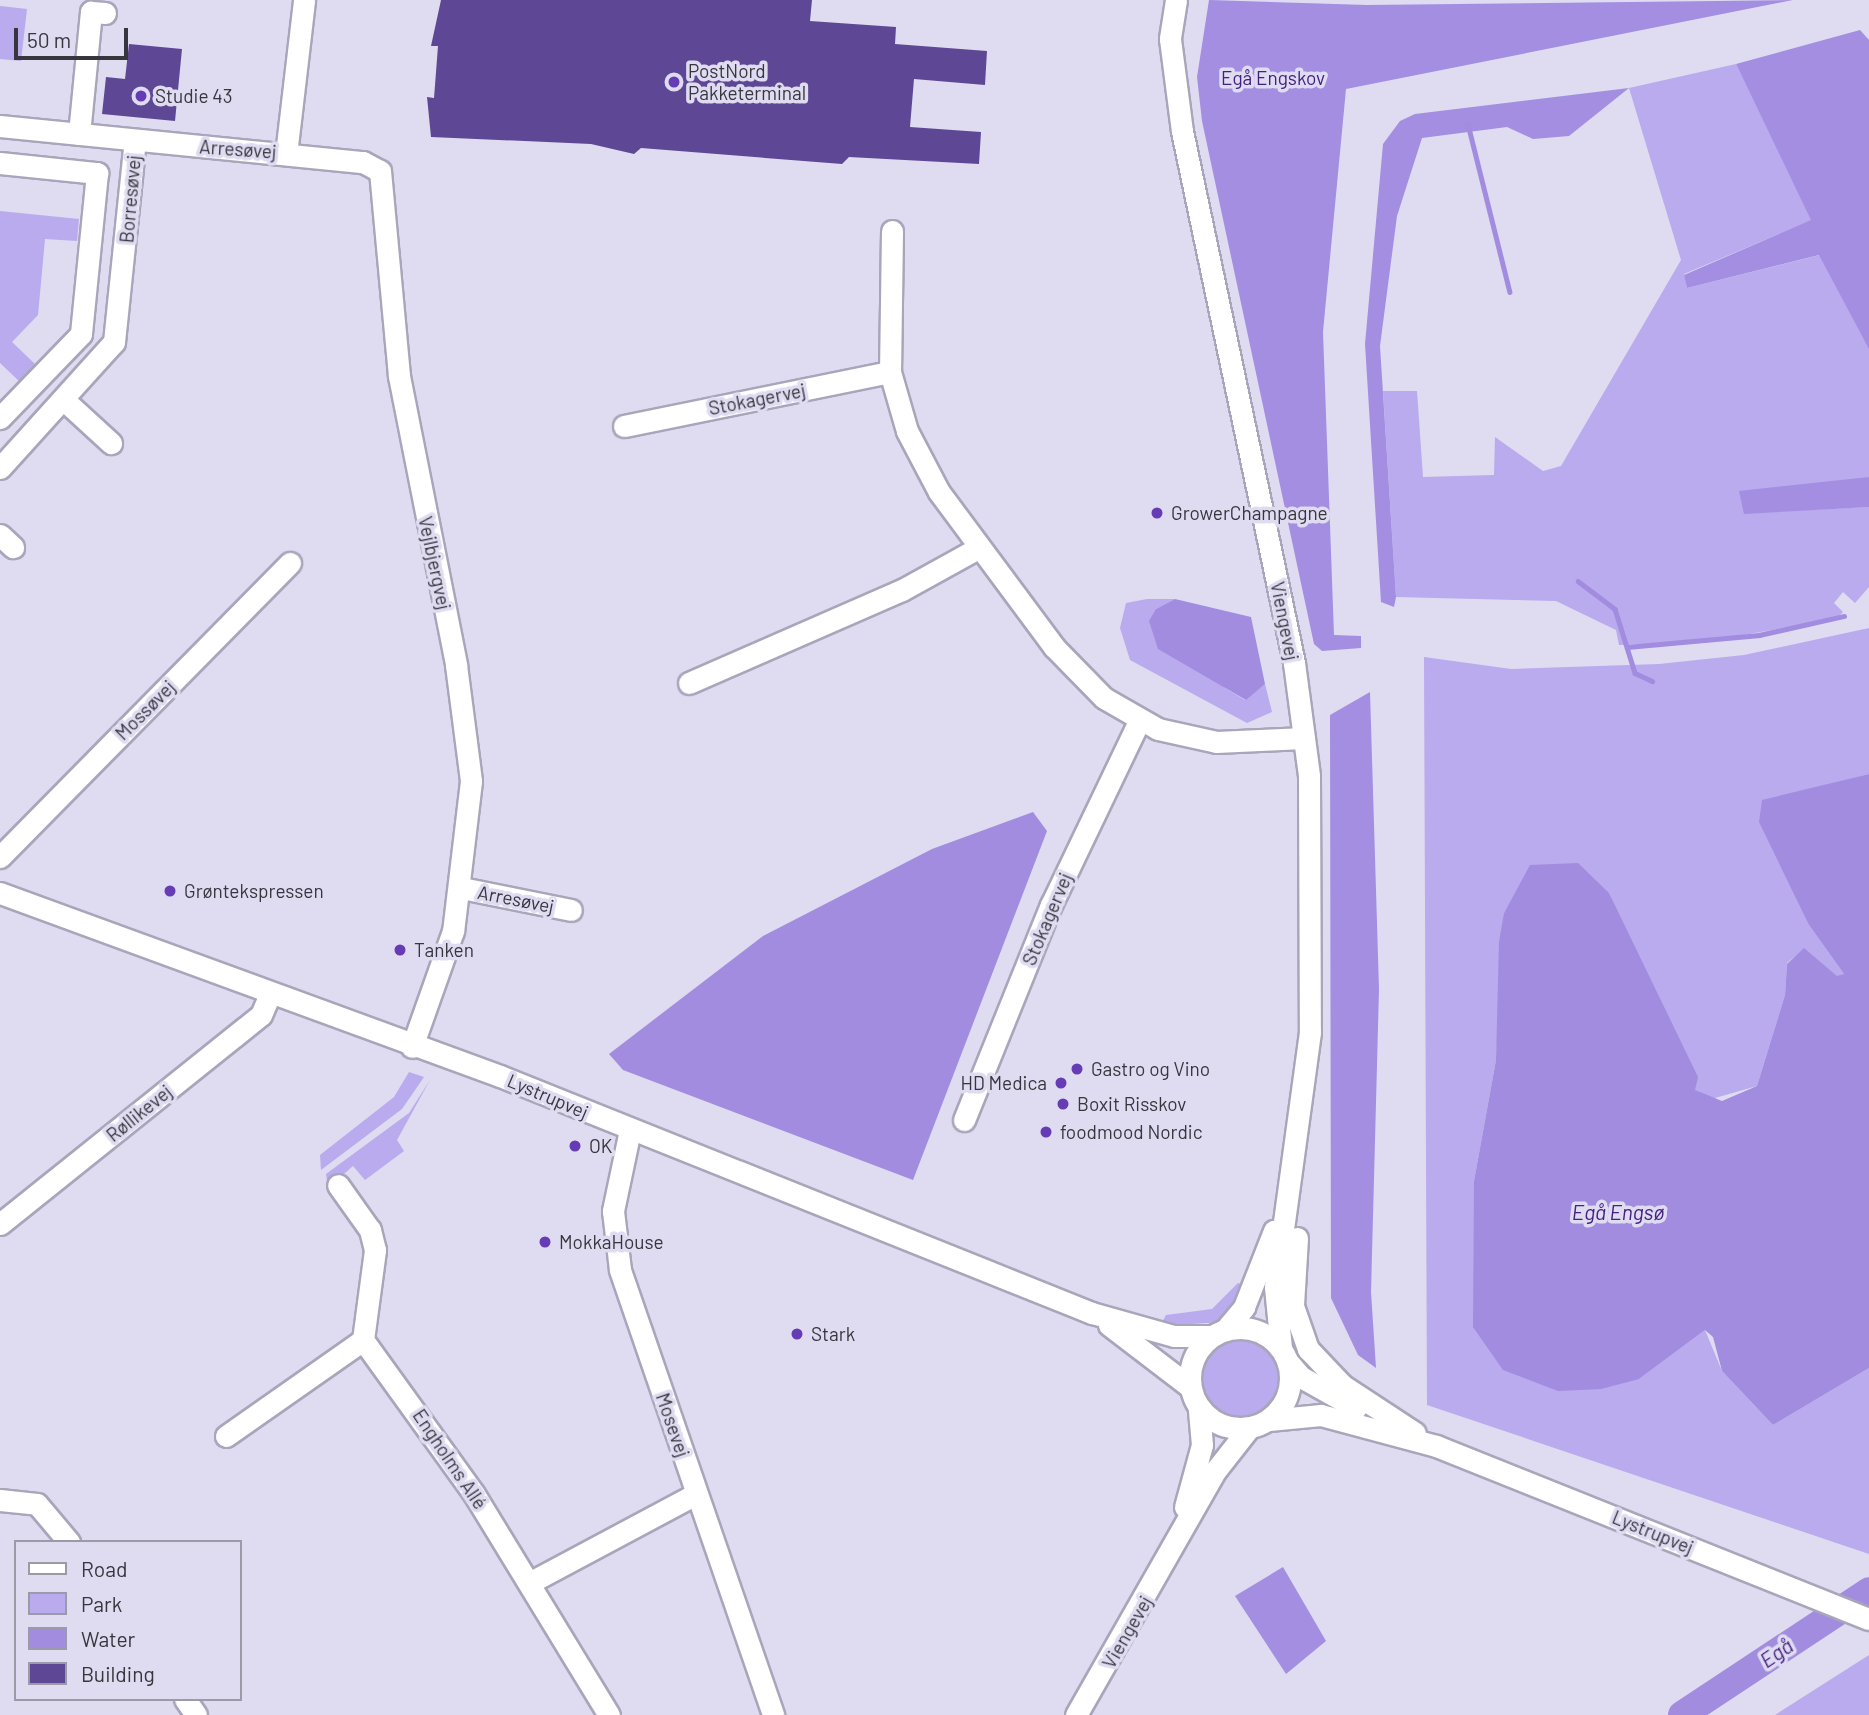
<!DOCTYPE html>
<html>
<head>
<meta charset="utf-8">
<style>
	body { margin:0 }
	#map { position:relative; width:1869px; height:1715px; overflow:hidden; background:#dfdbf1; font-family:Barlow,sans-serif }
	div>[style] { position:absolute }
	[style*='--x'] { left:calc(var(--x)*1px); top:calc(var(--y)*1px); width:calc(var(--w)*1px); rotate:calc(var(--a)*1deg) }
	.green>* { inset:0; background:#baaaee }
	.round { border-radius:50% }
	.forest>* { inset:0; background:#a38ee2 }
	.water>* { inset:0; background:#a18cdf }
	.stream>* { height:4.5px; margin:-2.25px; padding:0 2.25px; transform-origin:2.25px; border-radius:2.25px; background:#a18cdf }
	.river>* { height:28px; margin:-14px; padding:0 14px; transform-origin:14px; border-radius:14px; background:#a18cdf }
	.building>* { inset:0; background:#5e4895 }
	.roads { filter:drop-shadow(2px 0 #a9a5ba) drop-shadow(-2px 0 #a9a5ba) drop-shadow(0 2px #a9a5ba) drop-shadow(0 -2px #a9a5ba) }
	.minor>* { height:21px; margin:-10.5px; padding:0 10.5px; transform-origin:10.5px; border-radius:10.5px; background:#fff }
	.minor>.ring { margin:-10.5px; padding:0; box-sizing:content-box; background:none; border:21px solid #fff; border-radius:50% }
	.dots>* { width:19px; height:19px; translate:-50% -50%; box-sizing:border-box; border:4px solid #dfdbf1; border-radius:50% }
	span { translate:-50% -50%; white-space:nowrap; text-align:center; line-height:1.15; -webkit-text-stroke:7px #dfdbf1; paint-order:stroke }
	.poi-label { font-size:19px; color:#37353d }
	.left { translate:0 -50%; text-align:left }
	.right { translate:-100% -50%; text-align:right }
	.park-label { font-size:19px; color:#442080 }
	.street-label { font-size:19px; color:#37353d }
	.water-label { font-size:21px; color:#452182; font-style:italic }
	.legend { position:absolute; left:14px; top:1540px; width:228px; height:161px; box-sizing:border-box; background:#dfdbf1; border:2px solid #9c99a9; margin:0; padding:9px 12px; list-style:none; font-size:21px; color:#37353d }
	.legend li { display:flex; align-items:center; gap:14px; height:35px }
	.legend b { width:35px; border:2px solid #9c99a9 }
	.scale { position:absolute; left:14px; top:28px; width:114px; height:32px; box-sizing:border-box; border:4px solid #37353d; border-top:0; padding-left:9px; font-size:21px; line-height:24px; white-space:nowrap; color:#37353d; -webkit-text-stroke:5px #dfdbf1; paint-order:stroke }
</style>
</head>
<body>
<div id="map">
	<div class="green">
		<i style="clip-path:polygon(0 6px,27px 9px,21px 61px,0 59px)"></i>
		<i style="clip-path:polygon(1736px 64px,1812px 220px,1684px 274px,1687px 288px,1820px 255px,1869px 347px,1869px 477px,1744px 513px,1869px 507px,1869px 587px,1855px 603px,1843px 592px,1834px 603px,1843px 612px,1837px 618px,1700px 643px,1619px 645px,1616px 630px,1556px 601px,1396px 597px,1383px 391px,1417px 391px,1423px 477px,1494px 475px,1495px 437px,1543px 471px,1561px 466px,1681px 260px,1629px 88px)"></i>
		<i style="clip-path:polygon(0 211px,79px 219px,77px 241px,45px 239px,38px 315px,12px 342px,35px 364px,19px 381px,0 363px)"></i>
		<i style="clip-path:polygon(1147px 599px,1175px 599px,1156px 609px,1225px 688px,1245px 700px,1265px 684px,1272px 712px,1247px 723px,1130px 660px,1120px 628px,1126px 603px)"></i>
		<i style="clip-path:polygon(1869px 628px,1869px 774px,1762px 801px,1809px 925px,1844px 974px,1838px 977px,1804px 949px,1787px 963px,1785px 995px,1757px 1086px,1708px 1100px,1695px 1090px,1609px 893px,1526px 875px,1504px 913px,1496px 1060px,1474px 1181px,1639px 1379px,1705px 1330px,1722px 1371px,1773px 1425px,1869px 1368px,1869px 1554px,1427px 1405px,1424px 657px,1511px 669px,1659px 664px,1744px 655px)"></i>
		<i style="clip-path:polygon(409px 1072px,424px 1077px,402px 1109px,321px 1170px,320px 1155px,394px 1097px)"></i>
		<i style="clip-path:polygon(430px 1080px,397px 1140px,404px 1151px,365px 1180px,353px 1166px,328px 1188px,326px 1174px,409px 1113px)"></i>
		<i style="clip-path:polygon(1238px 1283px,1247px 1286px,1222px 1322px,1160px 1326px,1166px 1315px,1212px 1309px)"></i>
		<i class="round" style="left:1198px;top:1336px;width:84px;height:84px"></i>
		<i style="clip-path:polygon(1869px 1655px,1869px 1715px,1775px 1715px)"></i>
	</div>
	<div class="forest">
		<i style="clip-path:polygon(1209px 0,1367px 5px,1793px 0,1346px 89px,1323px 332px,1334px 635px,1361px 636px,1361px 648px,1322px 651px,1314px 644px,1202px 121px,1197px 77px)"></i>
		<i style="clip-path:polygon(1860px 30px,1869px 40px,1869px 349px,1819px 255px,1687px 288px,1684px 275px,1811px 220px,1736px 64px)"></i>
		<i style="clip-path:polygon(1629px 88px,1569px 136px,1533px 139px,1507px 127px,1422px 138px,1397px 216px,1380px 346px,1396px 597px,1394px 607px,1381px 602px,1365px 344px,1383px 144px,1400px 121px,1415px 114px)"></i>
		<i style="clip-path:polygon(1869px 477px,1869px 507px,1744px 514px,1739px 491px)"></i>
		<i style="clip-path:polygon(1370px 692px,1379px 989px,1371px 1292px,1376px 1368px,1358px 1355px,1331px 1298px,1330px 715px)"></i>
		<i style="clip-path:polygon(1283px 1567px,1326px 1641px,1286px 1674px,1235px 1596px)"></i>
	</div>
	<div class="water">
		<i style="clip-path:polygon(1175px 599px,1251px 617px,1265px 684px,1246px 700px,1158px 649px,1149px 621px,1156px 609px)"></i>
		<i style="clip-path:polygon(1869px 774px,1869px 1368px,1773px 1425px,1722px 1371px,1713px 1337px,1705px 1330px,1639px 1379px,1601px 1389px,1558px 1391px,1503px 1370px,1473px 1327px,1474px 1181px,1496px 1060px,1499px 942px,1504px 913px,1530px 865px,1578px 863px,1609px 893px,1698px 1077px,1695px 1090px,1722px 1101px,1757px 1086px,1785px 995px,1787px 964px,1804px 948px,1837px 976px,1844px 974px,1809px 925px,1759px 822px,1762px 800px)"></i>
		<i style="clip-path:polygon(1033px 812px,1047px 831px,913px 1180px,623px 1070px,609px 1054px,763px 936px,932px 849px)"></i>
	</div>
	<div class="stream">
		<i style="--x:1468;--y:124;--w:173;--a:76"></i>
		<i style="--x:1578;--y:581;--w:46;--a:37.1"></i>
		<i style="--x:1615;--y:609;--w:67;--a:72.6"></i>
		<i style="--x:1635;--y:673;--w:19;--a:25"></i>
		<i style="--x:1627;--y:647;--w:133;--a:-5.2"></i>
		<i style="--x:1759;--y:635;--w:87;--a:-12.6"></i>
	</div>
	<div class="river">
		<i style="--x:1682;--y:1715;--w:224;--a:-33.5"></i>
	</div>
	<div class="building">
		<i style="clip-path:polygon(441px 0,812px 0,810px 21px,896px 27px,895px 44px,987px 51px,985px 85px,914px 79px,910px 127px,981px 132px,979px 164px,849px 157px,842px 164px,641px 148px,634px 154px,591px 144px,431px 137px,427px 97px,434px 98px,438px 46px,431px 46px)"></i>
		<i style="clip-path:polygon(129px 44px,182px 49px,175px 121px,102px 114px,106px 77px,125px 79px)"></i>
	</div>
	<div class="roads">
		<div class="minor">
			<i style="--x:1176;--y:0;--w:39;--a:99"></i>
			<i style="--x:1170;--y:39;--w:93;--a:82.6"></i>
			<i style="--x:1182;--y:131;--w:544;--a:78.11"></i>
			<i style="--x:1294;--y:663;--w:114;--a:82.4"></i>
			<i style="--x:1309;--y:776;--w:256;--a:89.8"></i>
			<i style="--x:1310;--y:1032;--w:257;--a:97.8"></i>
			<i style="--x:1275;--y:1287;--w:61;--a:84.4"></i>
			<i style="--x:0;--y:126;--w:365;--a:5.7"></i>
			<i style="--x:363;--y:162;--w:19;--a:28"></i>
			<i style="--x:380;--y:171;--w:206;--a:84.7"></i>
			<i style="--x:399;--y:376;--w:295;--a:78.8"></i>
			<i style="--x:456;--y:665;--w:117;--a:82.6"></i>
			<i style="--x:471;--y:781;--w:151;--a:96.8"></i>
			<i style="--x:453;--y:931;--w:123;--a:109.5"></i>
			<i style="--x:79;--y:134;--w:123;--a:-84.4"></i>
			<i style="--x:91;--y:12;--w:14;--a:4"></i>
			<i style="--x:286;--y:154;--w:155;--a:-83.3"></i>
			<i style="--x:0;--y:163;--w:98;--a:5.9"></i>
			<i style="--x:97;--y:173;--w:162;--a:95.7"></i>
			<i style="--x:81;--y:334;--w:117;--a:134"></i>
			<i style="--x:892;--y:231;--w:141;--a:90.8"></i>
			<i style="--x:890;--y:372;--w:61;--a:73.9"></i>
			<i style="--x:907;--y:431;--w:69;--a:62.3"></i>
			<i style="--x:939;--y:492;--w:193;--a:53.4"></i>
			<i style="--x:1054;--y:647;--w:71;--a:45.6"></i>
			<i style="--x:1104;--y:698;--w:62;--a:29.9"></i>
			<i style="--x:1158;--y:729;--w:59;--a:12.6"></i>
			<i style="--x:1216;--y:742;--w:88;--a:-2.6"></i>
			<i style="--x:64;--y:400;--w:64;--a:42.5"></i>
			<i style="--x:624;--y:426;--w:271;--a:-11.5"></i>
			<i style="--x:0;--y:468;--w:170;--a:-47.9"></i>
			<i style="--x:114;--y:342;--w:203;--a:-84.1"></i>
			<i style="--x:0;--y:535;--w:18;--a:43"></i>
			<i style="--x:689;--y:683;--w:232;--a:-23.6"></i>
			<i style="--x:902;--y:590;--w:87;--a:-28.9"></i>
			<i style="--x:0;--y:857;--w:413;--a:-45.4"></i>
			<i style="--x:462;--y:888;--w:111;--a:11.4"></i>
			<i style="--x:0;--y:893;--w:532;--a:20.1"></i>
			<i style="--x:500;--y:1076;--w:638;--a:21.82"></i>
			<i style="--x:1092;--y:1313;--w:85;--a:15.7"></i>
			<i style="--x:1174;--y:1336;--w:38;--a:0"></i>
			<i style="--x:964;--y:1120;--w:232;--a:-68"></i>
			<i style="--x:1051;--y:905;--w:204;--a:-64.4"></i>
			<i style="--x:630;--y:1130;--w:83;--a:101.9"></i>
			<i style="--x:613;--y:1211;--w:59;--a:83.2"></i>
			<i style="--x:620;--y:1270;--w:471;--a:71"></i>
			<i style="--x:0;--y:1224;--w:334;--a:-38.7"></i>
			<i style="--x:261;--y:1015;--w:23;--a:-67"></i>
			<i style="--x:1297;--y:1238;--w:68;--a:93.4"></i>
			<i style="--x:1293;--y:1306;--w:46;--a:70.8"></i>
			<i style="--x:1308;--y:1349;--w:50;--a:46.6"></i>
			<i style="--x:1342;--y:1385;--w:87;--a:33.3"></i>
			<i style="--x:1109;--y:1325;--w:102;--a:37.4"></i>
			<i class="ring" style="left:1190px;top:1328px;width:79px;height:79px"></i>
			<i style="--x:1225;--y:1330;--w:30;--a:-50"></i>
			<i style="--x:1244;--y:1307;--w:82;--a:-68.5"></i>
			<i style="--x:363;--y:1340;--w:190;--a:54.2"></i>
			<i style="--x:474;--y:1494;--w:259;--a:58.6"></i>
			<i style="--x:1288;--y:1362;--w:20;--a:49"></i>
			<i style="--x:1301;--y:1377;--w:63;--a:29.4"></i>
			<i style="--x:1269;--y:1420;--w:52;--a:-5.5"></i>
			<i style="--x:1321;--y:1415;--w:119;--a:15.1"></i>
			<i style="--x:1436;--y:1446;--w:466;--a:21.8"></i>
			<i style="--x:226;--y:1436;--w:167;--a:-35"></i>
			<i style="--x:363;--y:1340;--w:91;--a:-82.4"></i>
			<i style="--x:375;--y:1250;--w:21;--a:-104"></i>
			<i style="--x:370;--y:1230;--w:55;--a:-125.4"></i>
			<i style="--x:0;--y:1500;--w:37;--a:6"></i>
			<i style="--x:37;--y:1504;--w:50;--a:49.9"></i>
			<i style="--x:1185;--y:1507;--w:64;--a:-74.7"></i>
			<i style="--x:1202;--y:1445;--w:37;--a:-95"></i>
			<i style="--x:529;--y:1583;--w:189;--a:-28.1"></i>
			<i style="--x:185;--y:1699;--w:19;--a:55"></i>
			<i style="--x:1076;--y:1715;--w:282;--a:-60.3"></i>
			<i style="--x:1216;--y:1470;--w:53;--a:-51.8"></i>
		</div>
	</div>
	<div class="dots">
		<i style="left:674px;top:82px;background:#663cb4"></i>
		<i style="left:141px;top:96px;background:#663cb4"></i>
		<i style="left:1157px;top:513px;background:#663cb4"></i>
		<i style="left:170px;top:891px;background:#663cb4"></i>
		<i style="left:400px;top:950px;background:#663cb4"></i>
		<i style="left:1077px;top:1069px;background:#663cb4"></i>
		<i style="left:1061px;top:1083px;background:#663cb4"></i>
		<i style="left:1063px;top:1104px;background:#663cb4"></i>
		<i style="left:1046px;top:1132px;background:#663cb4"></i>
		<i style="left:575px;top:1146px;background:#663cb4"></i>
		<i style="left:545px;top:1242px;background:#663cb4"></i>
		<i style="left:797px;top:1334px;background:#663cb4"></i>
	</div>
	<div class="poi-label">
		<span class="left" style="left:688px;top:82px">PostNord<br>Pakketerminal</span>
		<span class="left" style="left:155px;top:96px">Studie 43</span>
		<span class="left" style="left:1171px;top:513px">GrowerChampagne</span>
		<span class="left" style="left:184px;top:891px">Grøntekspressen</span>
		<span class="left" style="left:414px;top:950px">Tanken</span>
		<span class="left" style="left:1091px;top:1069px">Gastro og Vino</span>
		<span class="right" style="left:1047px;top:1083px">HD Medica</span>
		<span class="left" style="left:1077px;top:1104px">Boxit Risskov</span>
		<span class="left" style="left:1060px;top:1132px">foodmood Nordic</span>
		<span class="left" style="left:589px;top:1146px">OK</span>
		<span class="left" style="left:559px;top:1242px">MokkaHouse</span>
		<span class="left" style="left:811px;top:1334px">Stark</span>
	</div>
	<div class="park-label">
		<span style="left:1273px;top:78px">Egå Engskov</span>
	</div>
	<div class="street-label">
		<span style="left:238px;top:149px;rotate:4deg">Arresøvej</span>
		<span style="left:130px;top:199px;rotate:-85deg">Borresøvej</span>
		<span style="left:757px;top:399px;rotate:-11deg">Stokagervej</span>
		<span style="left:435px;top:563px;rotate:78deg">Vejlbjergvej</span>
		<span style="left:1285px;top:621px;rotate:79deg">Viengevej</span>
		<span style="left:145px;top:710px;rotate:-45deg">Mossøvej</span>
		<span style="left:516px;top:899px;rotate:11deg">Arresøvej</span>
		<span style="left:1047px;top:919px;rotate:-67deg">Stokagervej</span>
		<span style="left:548px;top:1096px;rotate:23deg">Lystrupvej</span>
		<span style="left:139px;top:1113px;rotate:-39deg">Røllikevej</span>
		<span style="left:673px;top:1425px;rotate:71deg">Mosevej</span>
		<span style="left:450px;top:1459px;rotate:56deg">Engholms Allé</span>
		<span style="left:1653px;top:1532px;rotate:22deg">Lystrupvej</span>
		<span style="left:1127px;top:1632px;rotate:-60deg">Viengevej</span>
	</div>
	<div class="water-label">
		<span style="left:1618px;top:1212px">Egå Engsø</span>
		<span style="left:1776px;top:1653px;rotate:-34deg">Egå</span>
	</div>
	<ul class="legend">
	<li><b style="height:9px;background:#fff"></b>Road</li>
	<li><b style="height:19px;background:#baaaee"></b>Park</li>
	<li><b style="height:19px;background:#a18cdf"></b>Water</li>
	<li><b style="height:19px;background:#5e4895"></b>Building</li>
	</ul>
	<div class="scale">50 m</div>
</div>
</body>
</html>
